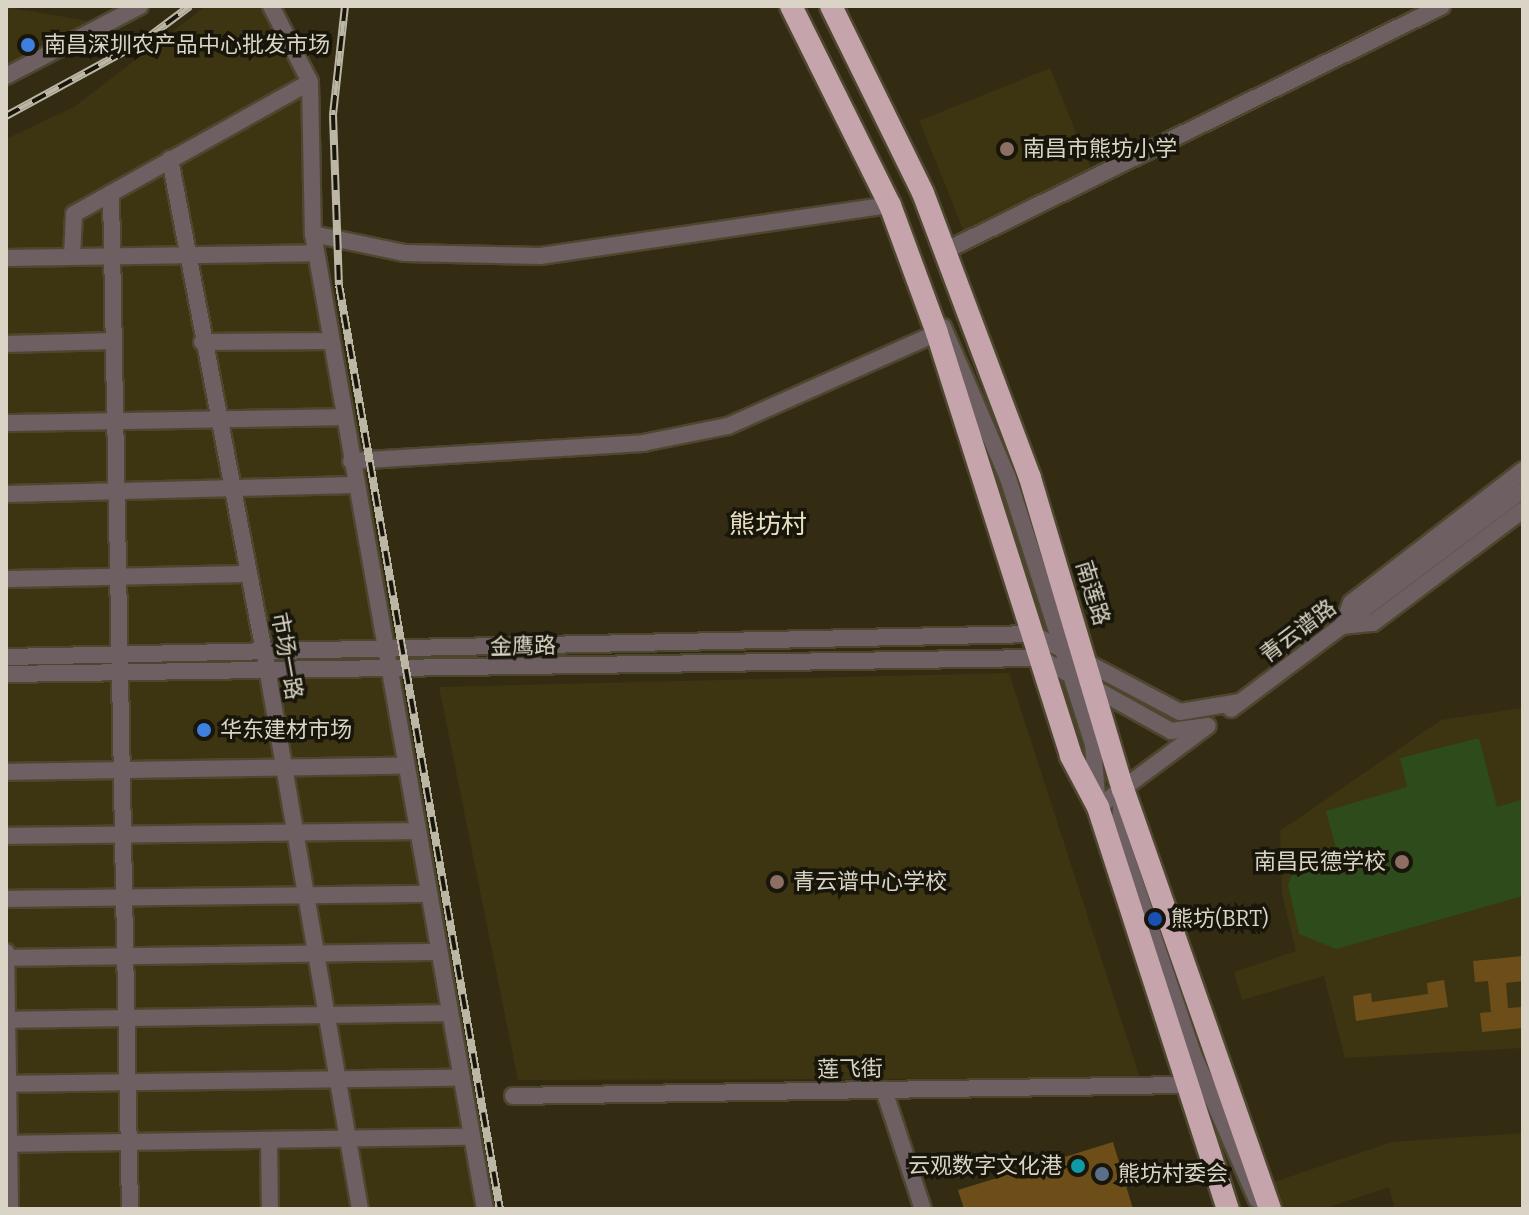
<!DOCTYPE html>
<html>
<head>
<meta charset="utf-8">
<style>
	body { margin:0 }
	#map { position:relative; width:1529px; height:1215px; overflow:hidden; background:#332c13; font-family:Bitter,"Noto Sans SC",serif }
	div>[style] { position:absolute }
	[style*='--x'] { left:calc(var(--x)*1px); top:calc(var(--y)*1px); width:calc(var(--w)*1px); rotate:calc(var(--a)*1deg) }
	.built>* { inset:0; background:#3d3412; transform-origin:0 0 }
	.green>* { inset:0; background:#2d4b1b }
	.building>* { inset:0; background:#6d4e19 }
	.roads { filter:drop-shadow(2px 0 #4e472f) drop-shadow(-2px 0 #4e472f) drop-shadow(0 2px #4e472f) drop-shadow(0 -2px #4e472f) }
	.minor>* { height:16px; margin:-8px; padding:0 8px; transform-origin:8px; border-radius:8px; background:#6d5f62 }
	.highway>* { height:22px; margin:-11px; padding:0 11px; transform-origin:11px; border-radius:11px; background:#c6a4ac }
	.rail>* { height:8px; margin-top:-4px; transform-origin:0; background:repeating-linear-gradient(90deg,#18150a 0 15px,#bcb6a5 0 30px); box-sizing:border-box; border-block:2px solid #bcb6a5 }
	.dots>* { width:22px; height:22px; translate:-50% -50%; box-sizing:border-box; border:4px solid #18150a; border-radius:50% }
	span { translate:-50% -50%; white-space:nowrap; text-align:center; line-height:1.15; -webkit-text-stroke:7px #18150a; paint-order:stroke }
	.poi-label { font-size:22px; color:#d9d4c5 }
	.left { translate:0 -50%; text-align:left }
	.right { translate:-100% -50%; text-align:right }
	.street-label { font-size:22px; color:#d9d4c5 }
	.quarter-label { font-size:26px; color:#e9e0c1 }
	.frame { position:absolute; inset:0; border:8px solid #d9d4c5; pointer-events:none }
</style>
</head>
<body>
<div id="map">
	<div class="built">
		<i style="clip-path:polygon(206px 6px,261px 6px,307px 83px,314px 251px,491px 1209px,6px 1209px,6px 139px,74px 107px)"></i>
		<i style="clip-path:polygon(6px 7px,94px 22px,6px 68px)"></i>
		<i style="left:1050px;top:68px;width:120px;height:141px;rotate:68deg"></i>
		<i style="clip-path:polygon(1009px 673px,1140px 1078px,518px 1080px,439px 687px)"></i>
		<i style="clip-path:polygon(1523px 708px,1523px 1048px,1345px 1058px,1324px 976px,1242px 1000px,1234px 972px,1296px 951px,1282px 894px,1280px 831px,1441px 720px)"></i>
		<i style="clip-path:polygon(1523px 1133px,1523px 1209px,1395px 1209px,1389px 1187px,1323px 1209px,1282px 1209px,1271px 1183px,1392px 1142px)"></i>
	</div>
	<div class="green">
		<i style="clip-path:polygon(1479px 738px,1497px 807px,1523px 799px,1523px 896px,1336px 949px,1299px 934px,1288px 885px,1295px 868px,1337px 852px,1326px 811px,1407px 787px,1400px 758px)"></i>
	</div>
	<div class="building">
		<i style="clip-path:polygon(1523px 956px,1523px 981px,1506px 983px,1508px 1008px,1523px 1007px,1523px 1028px,1482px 1032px,1480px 1013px,1491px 1012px,1488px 981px,1475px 982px,1473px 961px)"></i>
		<i style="clip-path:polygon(1444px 980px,1448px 1007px,1356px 1021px,1353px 996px,1371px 993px,1372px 1002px,1428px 994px,1427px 983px)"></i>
		<i style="clip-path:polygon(1113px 1142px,1133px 1209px,964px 1209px,958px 1190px)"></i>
	</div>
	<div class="roads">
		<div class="minor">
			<i style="--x:271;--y:6;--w:85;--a:62.8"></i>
			<i style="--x:310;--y:82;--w:152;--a:88.9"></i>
			<i style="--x:313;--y:234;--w:990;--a:80"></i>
			<i style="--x:6;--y:76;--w:151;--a:-27.6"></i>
			<i style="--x:170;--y:159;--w:500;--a:79.2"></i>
			<i style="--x:264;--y:650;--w:567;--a:80.26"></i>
			<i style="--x:111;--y:193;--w:1016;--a:88.93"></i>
			<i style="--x:313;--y:234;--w:94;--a:11.7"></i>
			<i style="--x:405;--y:253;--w:135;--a:1.3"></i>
			<i style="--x:540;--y:256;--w:354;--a:-8.3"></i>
			<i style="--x:945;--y:251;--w:554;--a:-26.24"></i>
			<i style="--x:72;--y:257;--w:43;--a:-87.3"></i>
			<i style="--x:74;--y:214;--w:270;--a:-29.2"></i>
			<i style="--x:6;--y:258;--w:310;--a:-0.9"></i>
			<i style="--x:943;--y:327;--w:164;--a:66.7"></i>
			<i style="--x:1008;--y:478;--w:279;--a:72.3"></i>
			<i style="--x:1093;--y:744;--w:53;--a:85.7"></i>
			<i style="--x:202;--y:342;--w:129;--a:-0.4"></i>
			<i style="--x:6;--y:344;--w:107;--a:-1.6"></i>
			<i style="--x:6;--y:423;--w:337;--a:-1"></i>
			<i style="--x:351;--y:461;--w:293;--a:-3.5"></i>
			<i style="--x:643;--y:443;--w:87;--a:-11.3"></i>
			<i style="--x:728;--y:426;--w:229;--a:-24"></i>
			<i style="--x:1523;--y:470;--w:217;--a:142.3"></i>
			<i style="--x:1351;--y:603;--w:25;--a:111"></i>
			<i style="--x:1342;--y:626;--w:31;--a:-6"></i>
			<i style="--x:1373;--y:623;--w:188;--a:-37"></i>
			<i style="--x:6;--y:494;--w:349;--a:-1.5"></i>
			<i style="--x:6;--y:579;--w:243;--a:-1.2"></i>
			<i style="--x:6;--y:657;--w:1027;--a:-1.28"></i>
			<i style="--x:1033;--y:634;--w:166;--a:28"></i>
			<i style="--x:1180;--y:712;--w:61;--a:-9.5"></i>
			<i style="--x:6;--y:674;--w:1034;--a:-0.89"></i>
			<i style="--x:1040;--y:658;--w:150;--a:29.1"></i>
			<i style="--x:1171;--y:731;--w:37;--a:-8"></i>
			<i style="--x:1231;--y:709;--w:365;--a:-36.9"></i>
			<i style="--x:6;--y:772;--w:398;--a:-0.9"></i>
			<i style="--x:1122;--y:793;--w:42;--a:94.1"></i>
			<i style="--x:1119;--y:835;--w:231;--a:71.3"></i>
			<i style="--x:1193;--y:1054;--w:159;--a:66.3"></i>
			<i style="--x:1098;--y:807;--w:134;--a:-36.5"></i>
			<i style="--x:6;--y:836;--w:410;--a:-0.7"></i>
			<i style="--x:6;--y:899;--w:422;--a:-0.7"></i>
			<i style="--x:6;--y:952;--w:257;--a:89.1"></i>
			<i style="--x:6;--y:958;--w:432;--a:-0.8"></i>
			<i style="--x:6;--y:1020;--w:443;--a:-0.9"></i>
			<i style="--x:6;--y:1084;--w:455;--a:-0.8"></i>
			<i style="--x:884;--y:1090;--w:125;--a:71.9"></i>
			<i style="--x:513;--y:1096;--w:674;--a:-0.94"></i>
			<i style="--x:269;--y:1140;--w:69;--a:89.2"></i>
			<i style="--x:6;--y:1144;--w:466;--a:-0.9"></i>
		</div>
		<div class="highway">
			<i style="--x:791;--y:6;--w:222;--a:63.6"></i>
			<i style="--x:890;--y:205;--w:136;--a:69.8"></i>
			<i style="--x:937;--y:333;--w:444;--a:72.4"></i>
			<i style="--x:1071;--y:756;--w:58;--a:62.1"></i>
			<i style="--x:1098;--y:807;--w:422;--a:72.1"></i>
			<i style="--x:831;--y:6;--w:208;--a:63.8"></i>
			<i style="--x:923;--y:193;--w:304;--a:69.4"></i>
			<i style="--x:1030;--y:478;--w:325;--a:73.4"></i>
			<i style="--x:1123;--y:789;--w:445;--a:70.7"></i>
		</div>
	</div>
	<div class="rail">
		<i style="--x:345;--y:6;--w:110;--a:96.3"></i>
		<i style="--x:333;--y:115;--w:170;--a:88"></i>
		<i style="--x:339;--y:285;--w:938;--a:80.12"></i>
		<i style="--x:6;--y:116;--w:155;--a:-28.6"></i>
		<i style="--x:142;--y:42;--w:60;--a:-36.9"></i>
	</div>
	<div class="dots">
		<i style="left:28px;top:45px;background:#3f7fe0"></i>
		<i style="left:1007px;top:149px;background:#8d6e63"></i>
		<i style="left:204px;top:730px;background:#3f7fe0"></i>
		<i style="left:1402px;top:862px;background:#8d6e63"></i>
		<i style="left:777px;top:882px;background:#8d6e63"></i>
		<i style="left:1155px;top:919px;background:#1a4fb4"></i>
		<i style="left:1078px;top:1166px;background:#0f9aa8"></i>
		<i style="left:1102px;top:1174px;background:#5c6f8a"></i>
	</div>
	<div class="poi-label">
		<span class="left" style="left:44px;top:45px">南昌深圳农产品中心批发市场</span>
		<span class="left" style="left:1023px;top:149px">南昌市熊坊小学</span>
		<span class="left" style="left:220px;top:730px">华东建材市场</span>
		<span class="right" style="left:1386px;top:862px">南昌民德学校</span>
		<span class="left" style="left:793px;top:882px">青云谱中心学校</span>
		<span class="left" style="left:1171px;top:919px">熊坊(BRT)</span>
		<span class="right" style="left:1062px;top:1166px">云观数字文化港</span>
		<span class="left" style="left:1118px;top:1174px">熊坊村委会</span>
	</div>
	<div class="street-label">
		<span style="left:1093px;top:593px;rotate:73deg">南莲路</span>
		<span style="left:1298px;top:631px;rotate:-37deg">青云谱路</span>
		<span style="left:523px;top:646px;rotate:-1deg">金鹰路</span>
		<span style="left:287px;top:656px;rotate:80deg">市场一路</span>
		<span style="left:850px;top:1069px;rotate:-1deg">莲飞街</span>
	</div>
	<div class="quarter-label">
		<span style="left:768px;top:525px">熊坊村</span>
	</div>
	<div class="frame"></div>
</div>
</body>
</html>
